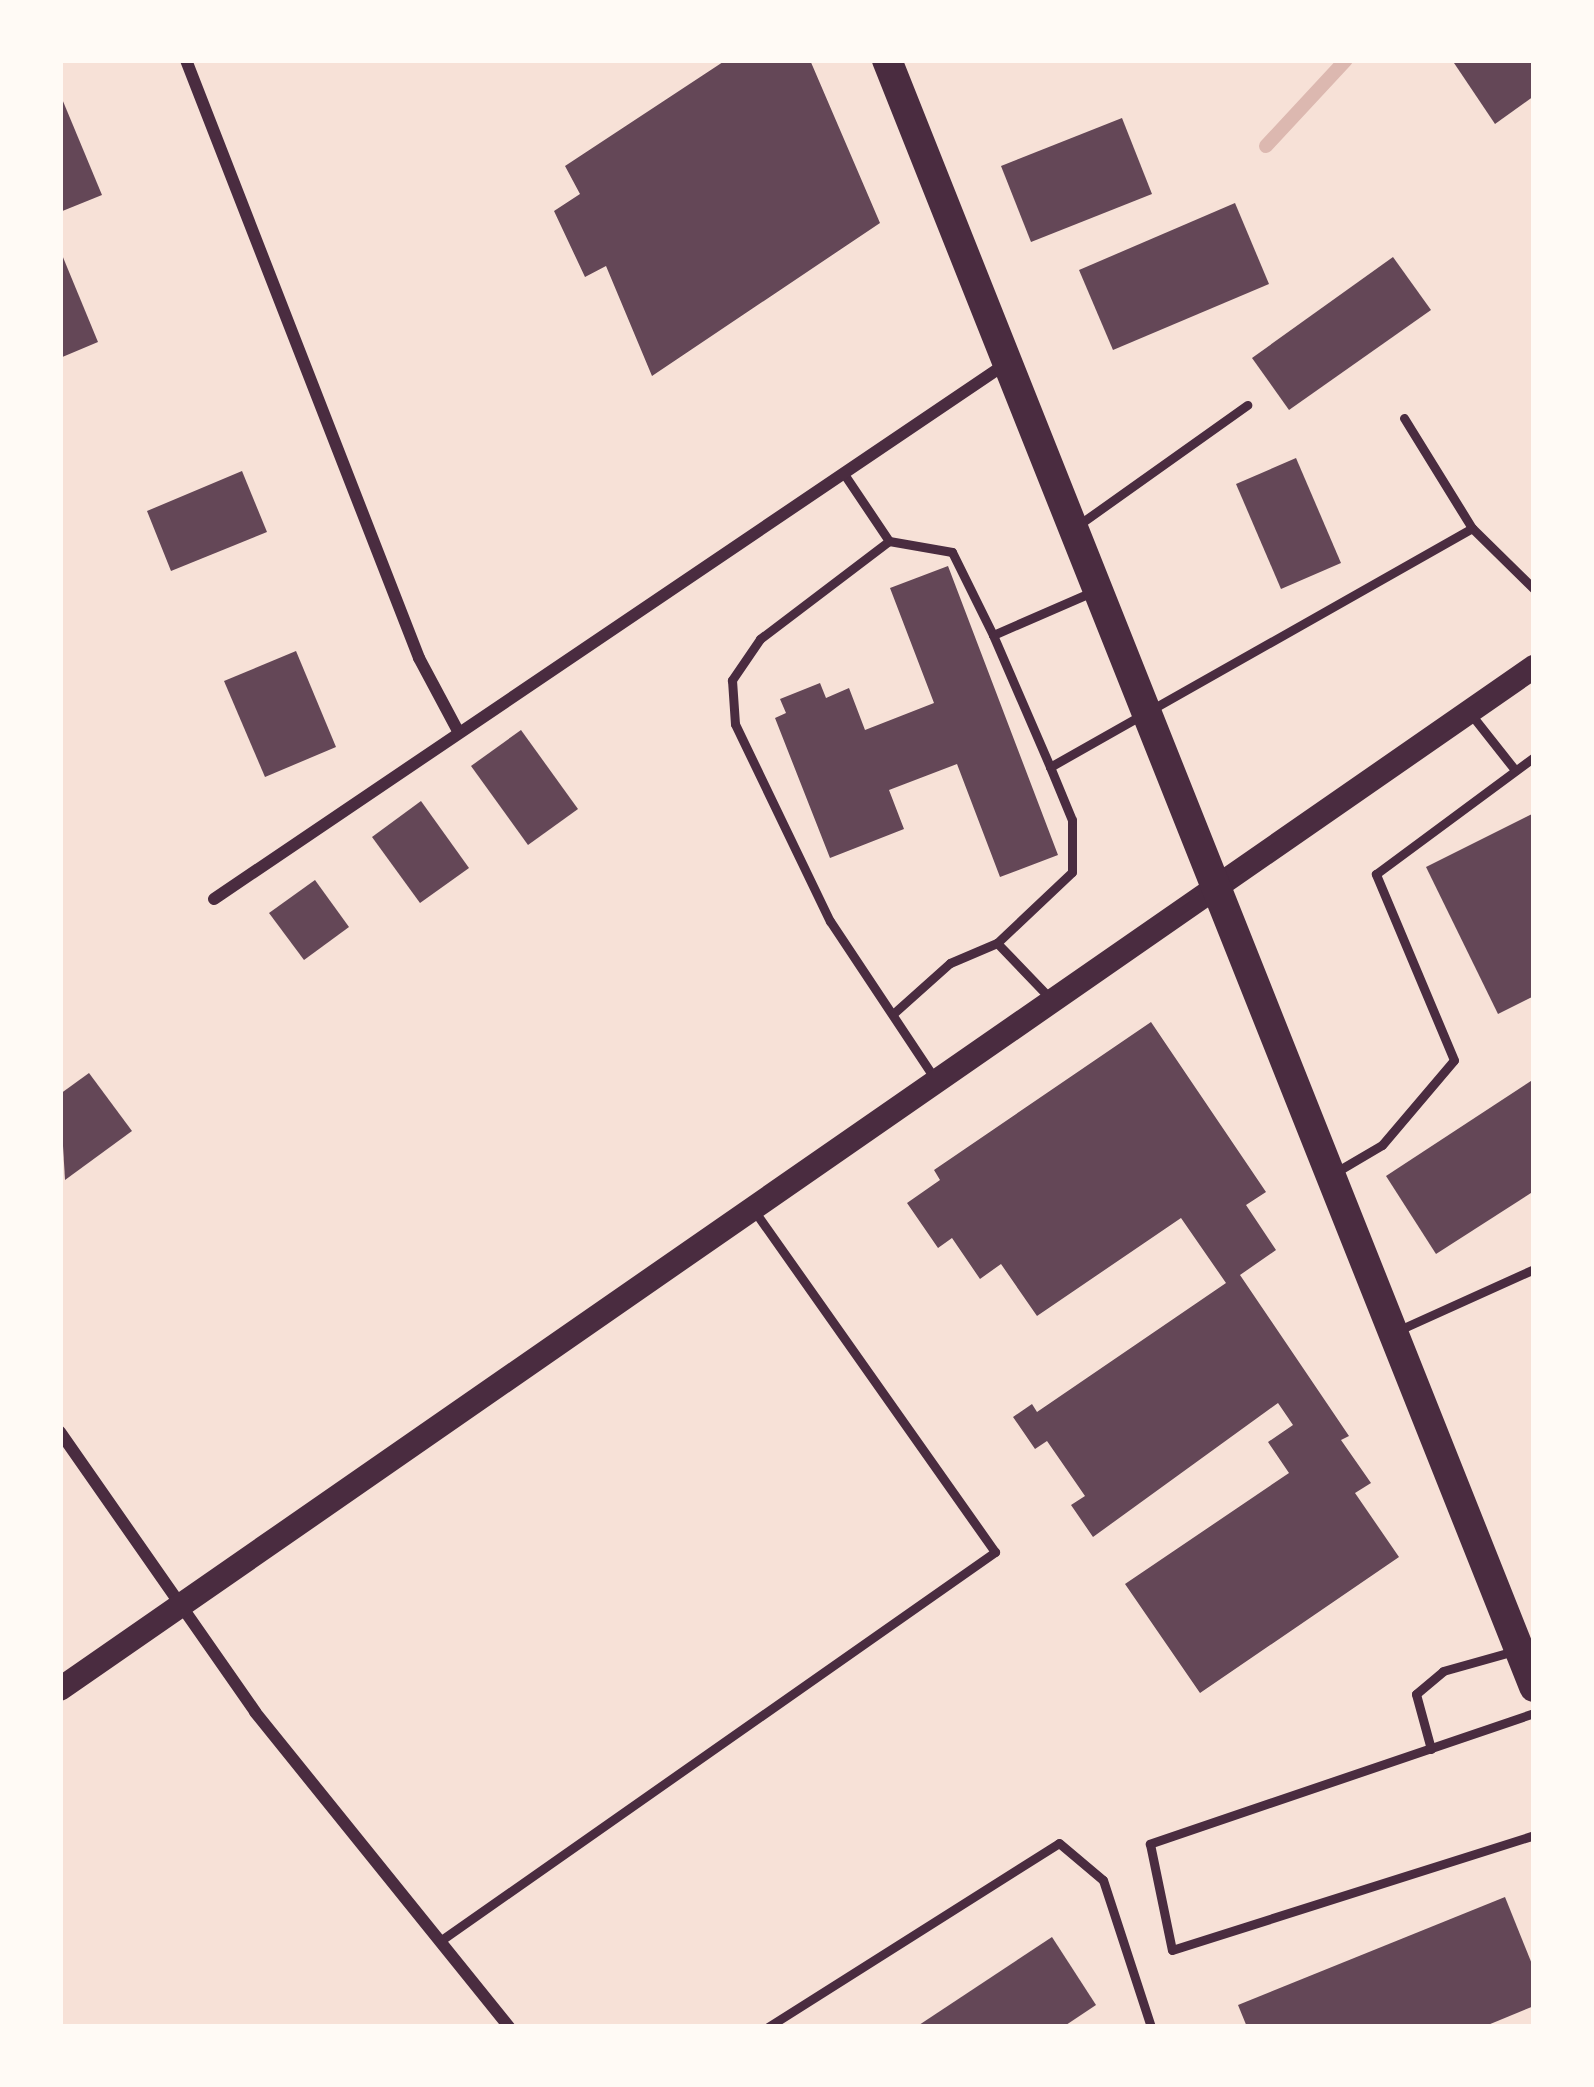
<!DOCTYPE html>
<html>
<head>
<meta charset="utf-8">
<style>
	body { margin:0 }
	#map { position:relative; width:1594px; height:2087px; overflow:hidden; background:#f7e1d7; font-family:Quicksand,sans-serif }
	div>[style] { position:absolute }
	.stream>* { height:14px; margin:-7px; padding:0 7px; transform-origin:7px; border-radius:7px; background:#dcb8b0 }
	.building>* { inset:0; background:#644757 }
	.service>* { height:9px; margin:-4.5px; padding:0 4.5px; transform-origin:4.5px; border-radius:4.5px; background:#4a2c40 }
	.minor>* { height:12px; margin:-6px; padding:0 6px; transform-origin:6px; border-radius:6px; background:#4a2c40 }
	.secondary>* { height:24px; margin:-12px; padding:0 12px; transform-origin:12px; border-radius:12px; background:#4a2c40 }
	.primary>* { height:30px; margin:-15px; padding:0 15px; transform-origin:15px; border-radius:15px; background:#4a2c40 }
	span { translate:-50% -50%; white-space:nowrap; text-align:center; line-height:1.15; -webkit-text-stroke:12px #fffaf5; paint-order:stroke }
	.frame { position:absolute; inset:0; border:63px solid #fffaf5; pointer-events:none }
</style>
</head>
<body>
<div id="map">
	<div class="stream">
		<div style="left:1266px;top:146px;width:117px;rotate:-47.1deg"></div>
	</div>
	<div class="building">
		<div style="clip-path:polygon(726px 60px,810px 60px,880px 223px,652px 376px,606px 266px,585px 277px,554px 211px,580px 194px,565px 166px)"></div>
		<div style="clip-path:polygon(1452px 60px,1534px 60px,1534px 96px,1495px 124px)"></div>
		<div style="clip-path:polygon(60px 94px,102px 195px,60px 212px)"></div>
		<div style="clip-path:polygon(1122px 118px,1152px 194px,1031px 242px,1001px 166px)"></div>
		<div style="clip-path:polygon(1235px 203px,1269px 284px,1113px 350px,1079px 270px)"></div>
		<div style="clip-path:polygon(60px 250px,98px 342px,60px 358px)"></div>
		<div style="clip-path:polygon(1393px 257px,1431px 310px,1289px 410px,1252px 358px)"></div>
		<div style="clip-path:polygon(1296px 458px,1341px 563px,1281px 589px,1236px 484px)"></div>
		<div style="clip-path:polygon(242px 471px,267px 532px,171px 571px,147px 511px)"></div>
		<div style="clip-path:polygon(948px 566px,1058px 855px,1000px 877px,957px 764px,889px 790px,904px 829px,830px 858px,775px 718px,786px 713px,780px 699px,820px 683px,826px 698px,849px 688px,865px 730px,934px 703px,890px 588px)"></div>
		<div style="clip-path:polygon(296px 651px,336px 747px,265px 777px,224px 681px)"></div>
		<div style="clip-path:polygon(521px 730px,578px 809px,528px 845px,471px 766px)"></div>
		<div style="clip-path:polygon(421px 801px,469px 868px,420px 903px,372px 837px)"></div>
		<div style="clip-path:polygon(1534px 813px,1534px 996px,1498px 1014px,1426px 867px)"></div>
		<div style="clip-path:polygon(315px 880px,349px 927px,304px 960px,269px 913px)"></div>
		<div style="clip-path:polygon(1151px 1022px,1266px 1192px,1246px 1205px,1276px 1250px,1240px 1275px,1349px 1436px,1341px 1440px,1371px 1483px,1355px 1493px,1399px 1557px,1200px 1693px,1125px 1584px,1289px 1473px,1268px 1442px,1293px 1425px,1278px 1403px,1093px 1537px,1071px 1505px,1085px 1496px,1047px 1441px,1035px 1449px,1013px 1417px,1032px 1404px,1037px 1412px,1226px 1283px,1181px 1218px,1037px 1316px,1001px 1264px,980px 1279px,952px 1238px,938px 1248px,907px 1203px,940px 1180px,934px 1170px)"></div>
		<div style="clip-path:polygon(89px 1073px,132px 1131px,65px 1180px,60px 1094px)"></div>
		<div style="clip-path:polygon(1534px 1079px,1534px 1191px,1436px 1254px,1386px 1176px)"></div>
		<div style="clip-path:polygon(1505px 1897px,1534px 1969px,1534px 2006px,1483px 2027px,1247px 2027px,1238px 2005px)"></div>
		<div style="clip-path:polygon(1052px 1937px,1096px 2005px,1063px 2027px,916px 2027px)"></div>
	</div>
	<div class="service">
		<div style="left:1404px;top:418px;width:129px;rotate:58.3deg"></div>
		<div style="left:844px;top:474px;width:81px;rotate:56.1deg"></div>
		<div style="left:889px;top:541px;width:162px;rotate:142.8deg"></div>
		<div style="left:760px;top:639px;width:50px;rotate:124.3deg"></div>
		<div style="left:732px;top:680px;width:44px;rotate:86.1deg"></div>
		<div style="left:735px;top:724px;width:219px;rotate:64.3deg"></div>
		<div style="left:830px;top:921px;width:190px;rotate:56.4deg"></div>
		<div style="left:1077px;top:526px;width:209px;rotate:-35.4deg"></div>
		<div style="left:889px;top:541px;width:64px;rotate:9.9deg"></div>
		<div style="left:952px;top:552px;width:93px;rotate:63.7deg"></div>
		<div style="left:1092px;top:592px;width:108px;rotate:156.5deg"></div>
		<div style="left:993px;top:635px;width:144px;rotate:66.6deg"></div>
		<div style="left:1050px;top:767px;width:485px;rotate:-29.5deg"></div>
		<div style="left:1472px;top:528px;width:87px;rotate:44.5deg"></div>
		<div style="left:1470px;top:713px;width:73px;rotate:51.7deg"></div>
		<div style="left:997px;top:943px;width:103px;rotate:-43.4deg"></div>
		<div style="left:1072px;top:872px;width:52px;rotate:-90deg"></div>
		<div style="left:1072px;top:820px;width:57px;rotate:-112.5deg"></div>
		<div style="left:894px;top:1013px;width:75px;rotate:-41.8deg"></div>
		<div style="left:950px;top:963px;width:51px;rotate:-23.1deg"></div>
		<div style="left:997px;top:943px;width:75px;rotate:46.1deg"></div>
		<div style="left:1336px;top:1172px;width:53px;rotate:-30.4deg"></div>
		<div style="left:1382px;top:1145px;width:111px;rotate:-49.7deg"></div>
		<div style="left:1454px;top:1060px;width:202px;rotate:-112.8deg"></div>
		<div style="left:1376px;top:874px;width:197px;rotate:-36.5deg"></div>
		<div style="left:1399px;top:1330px;width:148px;rotate:-24.3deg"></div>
		<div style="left:1534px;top:1713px;width:406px;rotate:161.2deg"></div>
		<div style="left:1150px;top:1844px;width:108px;rotate:78.3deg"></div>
		<div style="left:1172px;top:1950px;width:380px;rotate:-17.6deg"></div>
		<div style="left:1431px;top:1749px;width:57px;rotate:-105.3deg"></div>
		<div style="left:1416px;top:1694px;width:35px;rotate:-40deg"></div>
		<div style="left:1443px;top:1671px;width:74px;rotate:-15.7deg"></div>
		<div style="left:440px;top:1941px;width:678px;rotate:-35.03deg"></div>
		<div style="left:995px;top:1552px;width:418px;rotate:-125.2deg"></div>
		<div style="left:768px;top:2027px;width:344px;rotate:-32.3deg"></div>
		<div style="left:1059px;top:1843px;width:57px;rotate:40.1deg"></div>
		<div style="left:1103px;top:1880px;width:155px;rotate:71.9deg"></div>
	</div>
	<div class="minor">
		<div style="left:186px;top:60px;width:642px;rotate:68.71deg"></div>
		<div style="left:419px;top:658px;width:83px;rotate:61.9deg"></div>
		<div style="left:214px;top:899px;width:954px;rotate:-34.06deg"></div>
		<div style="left:60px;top:1432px;width:341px;rotate:55.1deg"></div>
		<div style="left:255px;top:1712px;width:405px;rotate:51.1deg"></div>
	</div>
	<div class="secondary">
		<div style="left:60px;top:1689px;width:1794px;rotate:-34.74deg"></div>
	</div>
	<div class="primary">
		<div style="left:887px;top:60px;width:1751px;rotate:68.31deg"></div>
	</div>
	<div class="frame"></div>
</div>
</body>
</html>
